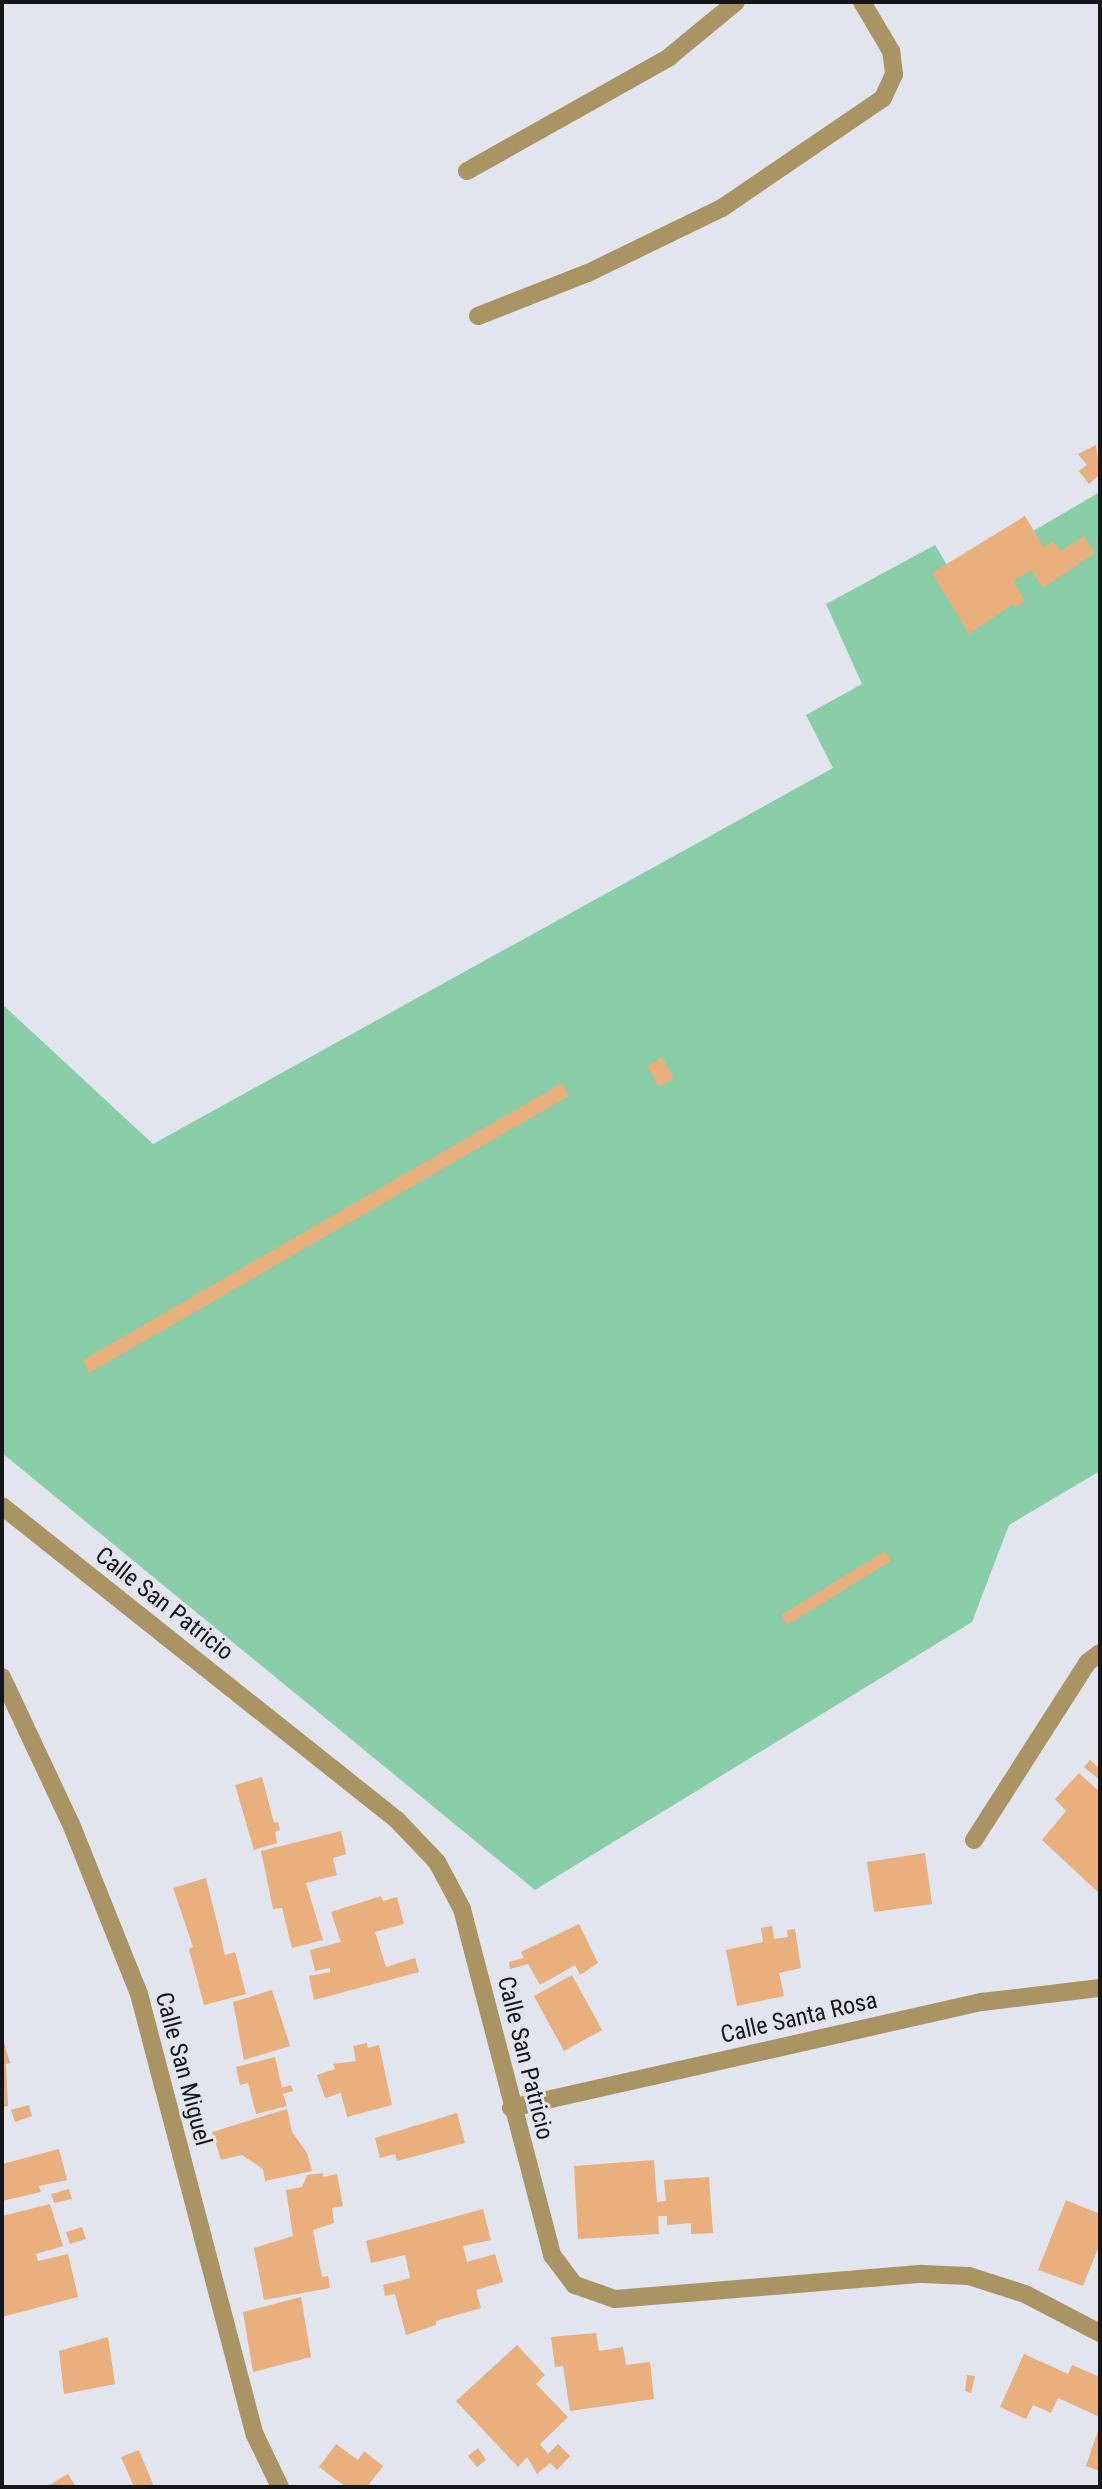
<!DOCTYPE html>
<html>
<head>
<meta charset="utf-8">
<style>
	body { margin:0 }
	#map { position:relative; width:1102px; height:2489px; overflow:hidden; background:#e2e5ed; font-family:"Roboto Condensed",sans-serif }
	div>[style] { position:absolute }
	.green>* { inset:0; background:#89cea8 }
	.building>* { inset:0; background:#e9af7d }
	.minor>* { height:18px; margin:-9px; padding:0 9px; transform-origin:9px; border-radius:9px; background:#aa9464 }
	span { translate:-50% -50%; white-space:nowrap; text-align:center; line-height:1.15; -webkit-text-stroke:6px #e2e5ed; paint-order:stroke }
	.street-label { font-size:24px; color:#151619 }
	.frame { position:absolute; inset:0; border:4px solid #151619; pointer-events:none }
</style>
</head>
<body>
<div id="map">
	<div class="green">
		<div style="clip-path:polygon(1100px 492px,1100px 1471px,1009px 1525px,972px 1622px,535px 1890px,2px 1453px,2px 1004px,153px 1144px,833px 768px,806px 715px,862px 684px,826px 604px,935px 545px,954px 577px)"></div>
	</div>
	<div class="building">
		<div style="clip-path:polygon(1096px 445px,1100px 474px,1089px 484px,1079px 471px,1087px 465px,1078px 454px)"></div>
		<div style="clip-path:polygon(1025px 516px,1044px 548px,1053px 541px,1060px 551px,1084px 536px,1095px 553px,1043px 588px,1031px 570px,1013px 581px,1025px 601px,1015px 608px,1013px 604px,969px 634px,932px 573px)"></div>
		<div style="clip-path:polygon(662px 1057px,674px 1078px,659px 1087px,647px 1066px)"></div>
		<div style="clip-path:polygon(562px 1083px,569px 1096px,89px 1373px,83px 1360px)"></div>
		<div style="clip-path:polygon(885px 1551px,891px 1561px,787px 1625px,781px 1615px)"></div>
		<div style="clip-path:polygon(1090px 1760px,1100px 1769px,1100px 1780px,1084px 1767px)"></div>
		<div style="clip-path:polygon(1079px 1773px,1100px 1792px,1100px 1894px,1042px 1840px,1066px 1811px,1055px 1799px)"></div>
		<div style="clip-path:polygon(262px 1777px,274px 1823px,278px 1822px,280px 1830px,275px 1832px,277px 1843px,254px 1850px,235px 1785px)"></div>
		<div style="clip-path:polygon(341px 1831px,346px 1854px,333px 1858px,337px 1875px,306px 1883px,323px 1940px,292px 1948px,282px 1908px,273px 1909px,261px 1851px)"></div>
		<div style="clip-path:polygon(925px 1853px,932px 1904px,874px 1912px,867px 1862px)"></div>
		<div style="clip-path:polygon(206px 1878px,225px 1955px,235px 1952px,246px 1994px,204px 2005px,189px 1949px,193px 1947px,173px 1888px)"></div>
		<div style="clip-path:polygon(381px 1896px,383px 1901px,397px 1897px,404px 1924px,375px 1932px,386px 1967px,415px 1958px,419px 1972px,314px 2000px,309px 1976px,330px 1972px,330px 1968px,315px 1971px,310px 1950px,341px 1942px,331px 1912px)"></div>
		<div style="clip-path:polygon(579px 1924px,598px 1963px,580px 1975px,575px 1965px,540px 1985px,528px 1964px,510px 1969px,509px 1962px,524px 1958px,521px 1952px)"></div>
		<div style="clip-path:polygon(772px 1926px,774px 1939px,788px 1937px,787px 1930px,795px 1929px,801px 1968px,779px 1973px,784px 1996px,737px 2006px,726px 1950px,763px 1942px,761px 1928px)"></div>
		<div style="clip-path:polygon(572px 1975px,602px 2030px,564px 2051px,534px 1996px)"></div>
		<div style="clip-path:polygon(272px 1990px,290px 2046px,244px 2060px,233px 2002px)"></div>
		<div style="clip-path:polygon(2px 2035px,10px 2063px,6px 2064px,8px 2106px,2px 2107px)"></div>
		<div style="clip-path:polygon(367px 2043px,368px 2048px,379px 2045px,392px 2105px,347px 2117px,341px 2093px,325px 2098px,317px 2075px,335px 2069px,333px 2064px,356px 2061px,353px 2046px)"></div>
		<div style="clip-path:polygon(275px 2057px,282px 2088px,291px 2085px,293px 2091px,283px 2094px,287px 2106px,256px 2114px,248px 2083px,240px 2085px,236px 2067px)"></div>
		<div style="clip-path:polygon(29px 2105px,32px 2116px,15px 2122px,11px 2110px)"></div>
		<div style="clip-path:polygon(287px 2109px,292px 2132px,307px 2153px,312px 2171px,265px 2181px,263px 2169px,242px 2155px,221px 2160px,212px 2132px)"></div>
		<div style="clip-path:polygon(457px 2113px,465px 2143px,397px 2161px,395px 2154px,380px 2158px,375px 2138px)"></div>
		<div style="clip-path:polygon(59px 2149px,67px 2180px,39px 2186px,41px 2192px,2px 2201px,2px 2164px)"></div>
		<div style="clip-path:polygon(654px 2160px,657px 2202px,666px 2201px,664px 2180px,709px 2177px,713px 2233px,691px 2234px,691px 2223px,667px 2225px,667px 2216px,658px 2216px,659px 2234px,578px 2239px,574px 2166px)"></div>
		<div style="clip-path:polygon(323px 2173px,323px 2177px,337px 2174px,343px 2206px,332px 2208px,334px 2223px,313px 2230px,322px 2277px,328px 2276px,330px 2288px,264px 2300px,254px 2248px,293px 2236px,286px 2190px,302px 2187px,307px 2175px)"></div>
		<div style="clip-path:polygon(69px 2189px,72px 2199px,54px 2203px,51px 2194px)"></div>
		<div style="clip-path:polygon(1066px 2200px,1100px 2214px,1100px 2243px,1083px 2286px,1038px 2270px)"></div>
		<div style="clip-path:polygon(50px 2204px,63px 2246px,36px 2254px,38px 2261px,68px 2254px,78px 2297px,2px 2317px,2px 2216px)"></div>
		<div style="clip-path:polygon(483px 2209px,491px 2240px,463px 2246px,467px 2262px,495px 2254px,503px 2282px,476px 2290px,481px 2308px,436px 2321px,436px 2325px,406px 2335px,395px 2294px,385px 2296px,383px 2285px,410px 2278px,405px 2255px,371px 2263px,366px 2241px)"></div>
		<div style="clip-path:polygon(82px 2227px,86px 2239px,70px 2244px,66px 2232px)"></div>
		<div style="clip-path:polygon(301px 2297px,311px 2357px,253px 2372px,243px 2312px)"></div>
		<div style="clip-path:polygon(596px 2333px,599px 2351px,623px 2347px,626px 2365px,650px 2362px,654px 2399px,570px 2411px,563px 2366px,555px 2367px,551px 2337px)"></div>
		<div style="clip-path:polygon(108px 2337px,115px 2384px,64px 2394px,59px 2351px)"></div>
		<div style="clip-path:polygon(517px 2345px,545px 2375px,536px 2384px,568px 2417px,540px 2444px,548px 2454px,558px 2444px,570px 2456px,557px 2470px,550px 2463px,537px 2474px,527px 2457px,518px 2467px,456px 2401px)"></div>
		<div style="clip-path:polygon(1024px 2354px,1068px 2374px,1072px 2365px,1100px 2377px,1100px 2417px,1058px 2398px,1051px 2413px,1033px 2405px,1026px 2419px,1000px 2407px)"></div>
		<div style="clip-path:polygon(967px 2375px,975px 2376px,971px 2393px,965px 2391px)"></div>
		<div style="clip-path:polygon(1100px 2425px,1100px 2471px,1086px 2466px)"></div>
		<div style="clip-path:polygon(336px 2444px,358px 2460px,364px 2451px,383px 2466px,367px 2487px,346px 2487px,319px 2467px)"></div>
		<div style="clip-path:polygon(478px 2448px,486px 2460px,477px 2467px,468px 2456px)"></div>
		<div style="clip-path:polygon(139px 2450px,154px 2487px,134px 2487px,121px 2457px)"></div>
		<div style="clip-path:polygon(68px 2474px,76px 2487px,46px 2487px)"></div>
	</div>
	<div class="minor">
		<div style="left:467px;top:171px;width:231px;rotate:-29.3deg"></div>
		<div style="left:668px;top:58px;width:88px;rotate:-39.5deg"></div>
		<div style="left:478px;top:316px;width:118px;rotate:-21.4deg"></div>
		<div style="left:588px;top:273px;width:149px;rotate:-25.9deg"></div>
		<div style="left:722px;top:208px;width:195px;rotate:-34.3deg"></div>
		<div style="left:883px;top:98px;width:26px;rotate:-65deg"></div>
		<div style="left:894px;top:74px;width:23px;rotate:-97deg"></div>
		<div style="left:891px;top:51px;width:57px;rotate:-120.6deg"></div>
		<div style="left:2px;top:1506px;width:505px;rotate:38.48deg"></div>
		<div style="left:397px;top:1820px;width:58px;rotate:46.4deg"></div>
		<div style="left:437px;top:1862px;width:53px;rotate:62deg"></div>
		<div style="left:462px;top:1909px;width:358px;rotate:75.4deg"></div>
		<div style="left:552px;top:2255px;width:38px;rotate:53deg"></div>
		<div style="left:575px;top:2285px;width:42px;rotate:19.3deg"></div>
		<div style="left:615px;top:2299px;width:308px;rotate:-4.7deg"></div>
		<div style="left:922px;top:2274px;width:47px;rotate:2.4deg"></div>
		<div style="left:969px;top:2276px;width:59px;rotate:17.8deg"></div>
		<div style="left:1025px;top:2294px;width:85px;rotate:27.5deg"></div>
		<div style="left:2px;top:1677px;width:162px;rotate:64.9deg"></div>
		<div style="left:71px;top:1824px;width:183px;rotate:68.2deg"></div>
		<div style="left:139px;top:1994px;width:456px;rotate:75.3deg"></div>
		<div style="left:255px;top:2435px;width:58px;rotate:64.3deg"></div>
		<div style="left:974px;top:1840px;width:211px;rotate:-57.4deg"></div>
		<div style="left:1088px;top:1662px;width:15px;rotate:-37deg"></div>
		<div style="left:511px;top:2108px;width:483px;rotate:-12.7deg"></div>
		<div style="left:982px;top:2002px;width:119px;rotate:-6.8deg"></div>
	</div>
	<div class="street-label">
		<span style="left:164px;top:1604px;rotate:38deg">Calle San Patricio</span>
		<span style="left:799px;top:2018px;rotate:-13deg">Calle Santa Rosa</span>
		<span style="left:525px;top:2058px;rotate:76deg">Calle San Patricio</span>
		<span style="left:183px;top:2069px;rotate:75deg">Calle San Miguel</span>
	</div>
	<div class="frame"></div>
</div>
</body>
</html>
